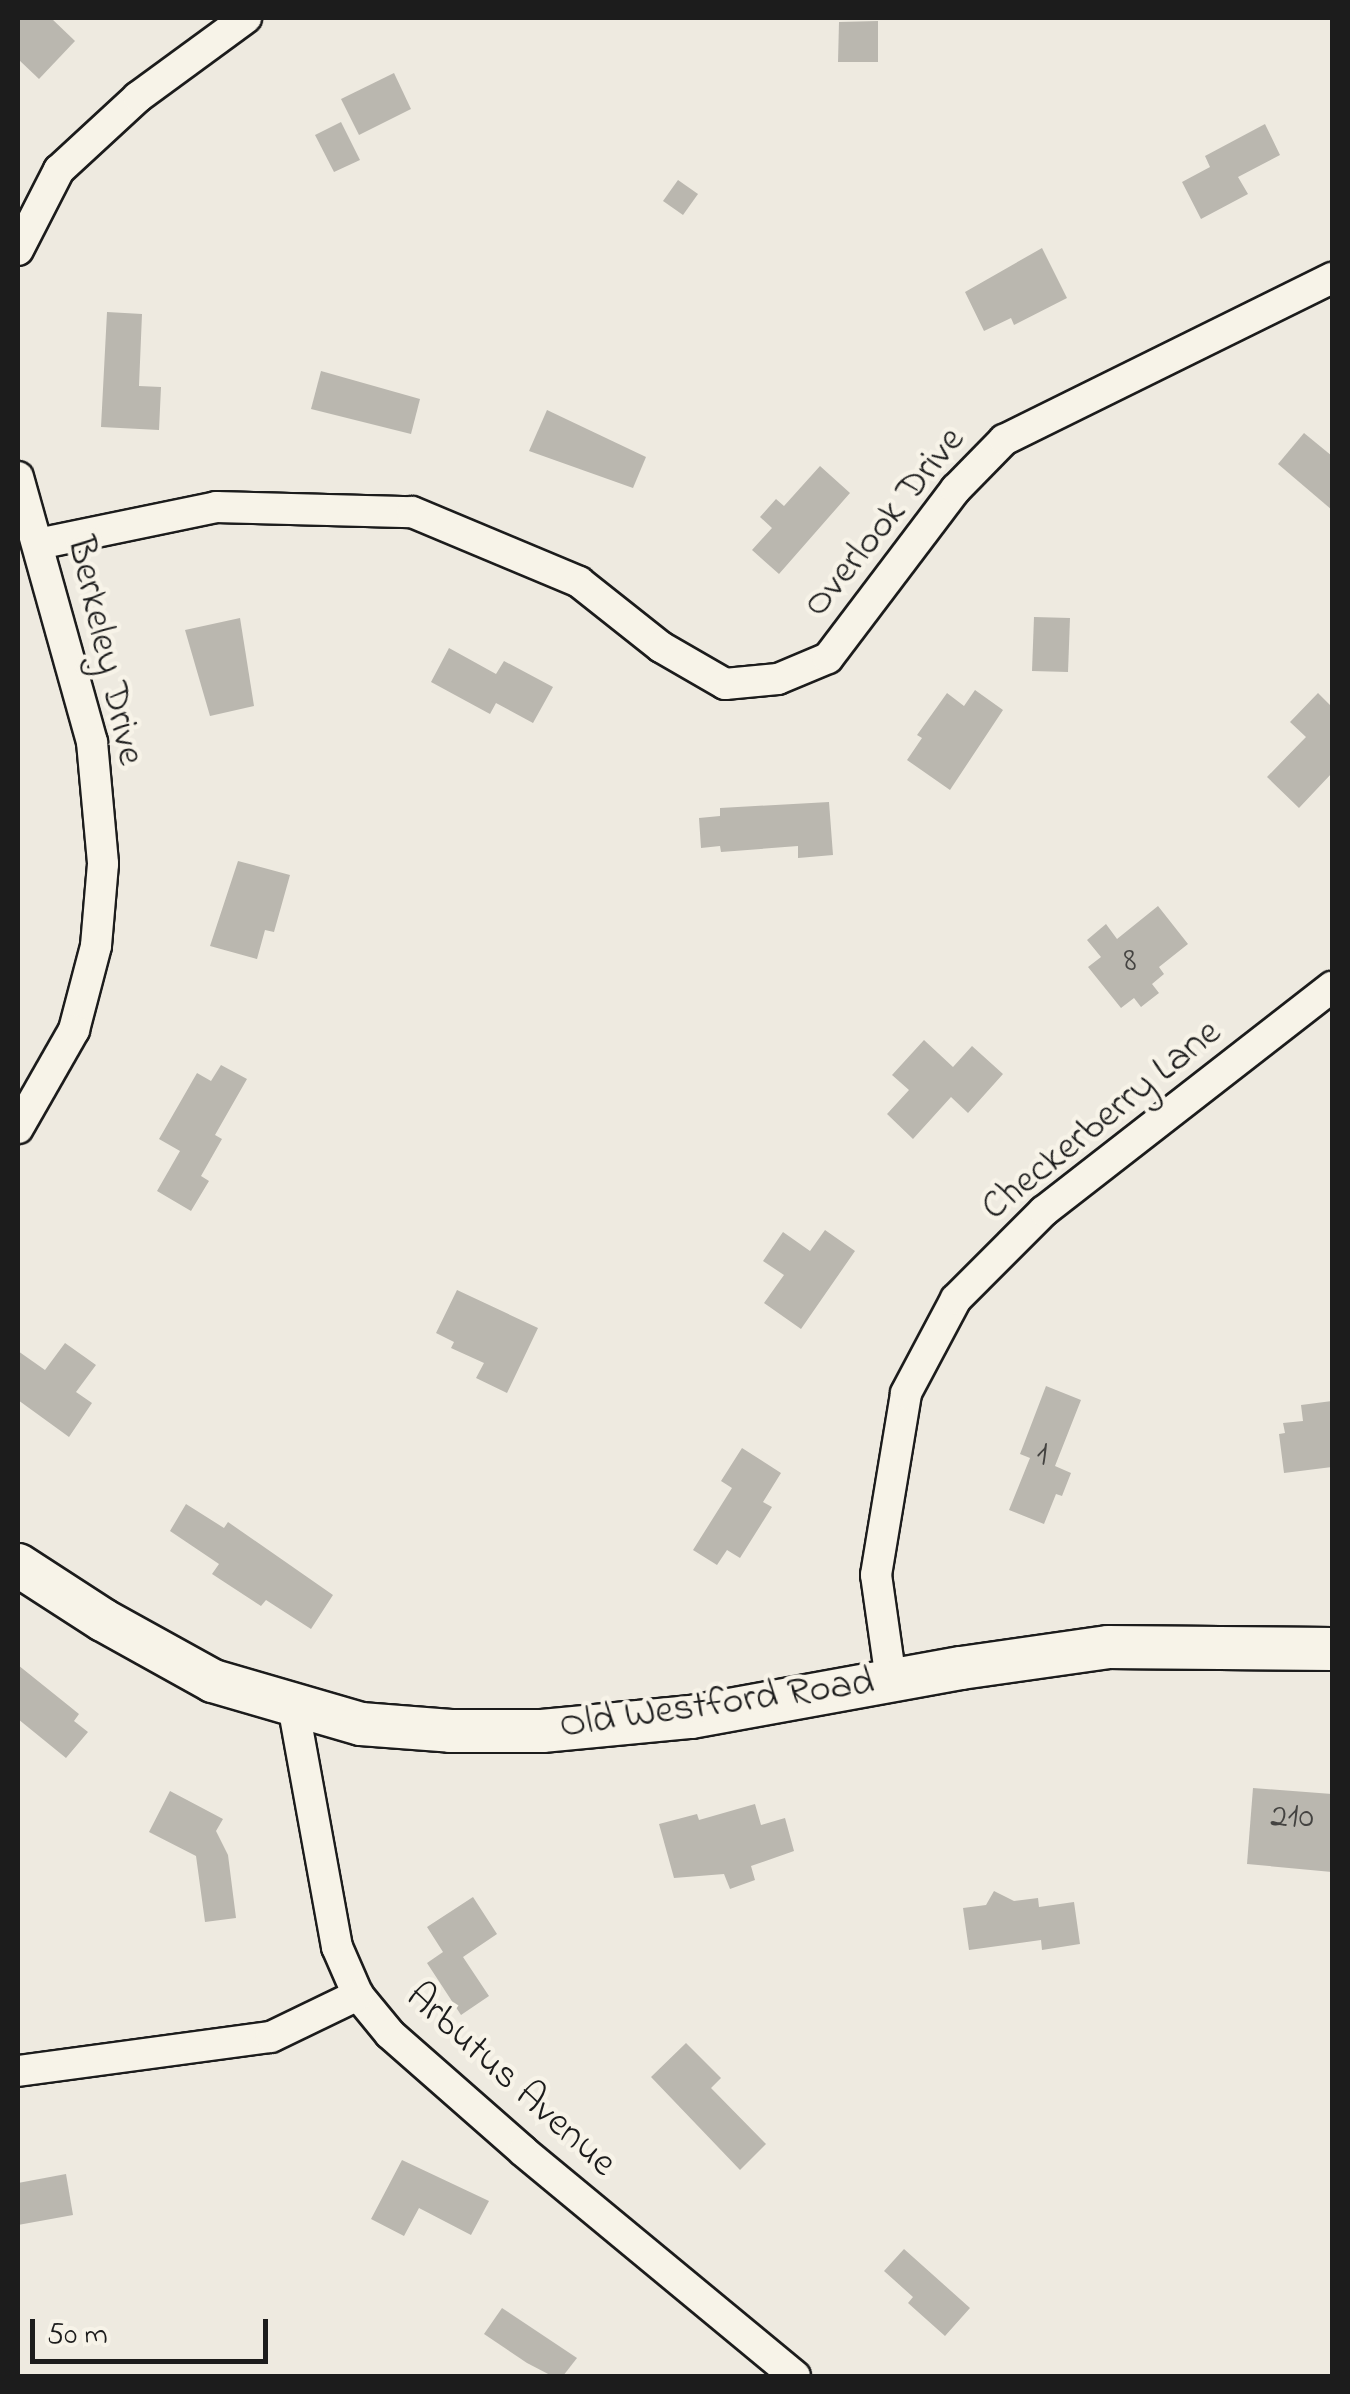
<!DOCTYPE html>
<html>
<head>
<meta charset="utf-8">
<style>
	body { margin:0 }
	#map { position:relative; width:1350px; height:2394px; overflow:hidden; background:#eeeae0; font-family:"Indie Flower",sans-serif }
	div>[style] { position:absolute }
	.building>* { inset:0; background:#bab7af }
	.roads { filter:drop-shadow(2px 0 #1c1c1c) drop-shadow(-2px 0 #1c1c1c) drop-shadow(0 2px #1c1c1c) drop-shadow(0 -2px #1c1c1c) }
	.street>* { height:30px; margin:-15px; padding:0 15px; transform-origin:15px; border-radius:15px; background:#f7f3e8 }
	.secondary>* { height:42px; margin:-21px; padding:0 21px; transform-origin:21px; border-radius:21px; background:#f7f3e8 }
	span { translate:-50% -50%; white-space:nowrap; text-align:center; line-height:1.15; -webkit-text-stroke:9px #f7f3e8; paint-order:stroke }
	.number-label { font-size:35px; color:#444341 }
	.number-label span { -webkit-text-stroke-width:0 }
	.street-label { font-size:40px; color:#1c1c1c }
	.frame { position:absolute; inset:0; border:20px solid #1c1c1c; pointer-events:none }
	.scale { position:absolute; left:30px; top:2319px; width:238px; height:45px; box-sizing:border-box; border:5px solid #1c1c1c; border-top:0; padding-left:12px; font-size:30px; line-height:35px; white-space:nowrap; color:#1c1c1c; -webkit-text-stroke:8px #f7f3e8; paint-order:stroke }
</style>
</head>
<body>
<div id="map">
	<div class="building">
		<div style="clip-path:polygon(18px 18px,51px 18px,75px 41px,39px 79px,18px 59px)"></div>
		<div style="clip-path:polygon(878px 21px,878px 62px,838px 62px,839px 22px)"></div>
		<div style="clip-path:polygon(394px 73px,411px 109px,359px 135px,341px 99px)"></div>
		<div style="clip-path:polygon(341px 122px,360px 160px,334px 172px,315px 135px)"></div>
		<div style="clip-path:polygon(1265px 124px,1280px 155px,1238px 177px,1248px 194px,1201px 219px,1182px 182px,1210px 167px,1205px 156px)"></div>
		<div style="clip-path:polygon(678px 180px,698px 194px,683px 215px,663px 201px)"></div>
		<div style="clip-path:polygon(1042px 248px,1067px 298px,1014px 325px,1011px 318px,984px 331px,965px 292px)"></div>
		<div style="clip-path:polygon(107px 312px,142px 314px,139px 386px,161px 387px,159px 430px,101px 427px)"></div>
		<div style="clip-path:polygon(321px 371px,420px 399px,411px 434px,311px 409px)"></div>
		<div style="clip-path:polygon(547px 410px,646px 457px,633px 488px,529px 451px)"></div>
		<div style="clip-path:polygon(1304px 433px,1332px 456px,1332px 510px,1278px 464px)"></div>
		<div style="clip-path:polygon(820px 466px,850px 493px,779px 574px,752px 550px,772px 528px,760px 517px,776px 499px,784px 506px)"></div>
		<div style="clip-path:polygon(1034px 617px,1070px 618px,1068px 672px,1032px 671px)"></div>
		<div style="clip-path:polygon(240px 618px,254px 706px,210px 716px,185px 630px)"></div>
		<div style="clip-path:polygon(449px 648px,496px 674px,504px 661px,553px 687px,533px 723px,496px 703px,490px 714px,431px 682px)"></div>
		<div style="clip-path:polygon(975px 690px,1003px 710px,950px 790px,907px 760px,922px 738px,917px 735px,947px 693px,964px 706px)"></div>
		<div style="clip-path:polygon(1318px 693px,1332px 707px,1332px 773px,1299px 808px,1267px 777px,1306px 737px,1290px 722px)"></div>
		<div style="clip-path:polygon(829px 802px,833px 855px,798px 858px,798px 846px,721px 852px,720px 846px,701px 848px,699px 818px,720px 816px,720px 808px)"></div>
		<div style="clip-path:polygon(238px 861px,290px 875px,274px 932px,265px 930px,257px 959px,210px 946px)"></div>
		<div style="clip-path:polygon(1158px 906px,1188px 944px,1159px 967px,1164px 974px,1152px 984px,1159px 993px,1141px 1007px,1134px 998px,1121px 1008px,1088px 967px,1101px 957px,1087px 940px,1106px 924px,1117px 939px)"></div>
		<div style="clip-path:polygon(924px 1040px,953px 1067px,972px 1046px,1003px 1074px,968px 1113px,951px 1097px,913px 1139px,887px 1114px,909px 1090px,892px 1075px)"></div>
		<div style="clip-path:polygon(221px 1065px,247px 1079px,215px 1135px,222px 1139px,201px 1176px,209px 1181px,191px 1211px,157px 1191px,180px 1151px,159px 1139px,197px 1073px,211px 1081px)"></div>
		<div style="clip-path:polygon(825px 1230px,855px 1251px,801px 1329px,764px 1303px,784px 1275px,763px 1261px,783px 1232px,810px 1251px)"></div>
		<div style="clip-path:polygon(457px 1290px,538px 1328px,507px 1393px,476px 1378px,484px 1363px,451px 1348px,454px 1342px,436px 1333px)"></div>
		<div style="clip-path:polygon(65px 1343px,96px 1365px,76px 1392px,92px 1403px,69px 1437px,18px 1400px,18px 1351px,45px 1370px)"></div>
		<div style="clip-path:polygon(1046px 1386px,1081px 1400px,1055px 1466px,1071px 1473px,1062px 1496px,1056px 1494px,1044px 1524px,1009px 1510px,1030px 1458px,1020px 1454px)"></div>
		<div style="clip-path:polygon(1332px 1401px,1332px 1467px,1284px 1473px,1279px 1434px,1285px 1433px,1283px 1423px,1303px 1421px,1301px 1405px)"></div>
		<div style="clip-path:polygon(742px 1448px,781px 1473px,763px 1502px,772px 1507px,740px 1558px,727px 1550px,717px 1565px,693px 1550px,732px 1488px,721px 1481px)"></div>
		<div style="clip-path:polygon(186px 1504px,224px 1528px,228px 1522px,333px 1595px,311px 1629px,266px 1600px,261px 1606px,212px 1574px,219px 1564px,170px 1531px)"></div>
		<div style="clip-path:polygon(18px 1665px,79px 1714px,74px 1721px,88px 1732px,66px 1758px,18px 1719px)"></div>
		<div style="clip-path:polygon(1253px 1788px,1332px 1794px,1332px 1872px,1247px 1864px)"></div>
		<div style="clip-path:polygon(170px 1791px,223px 1819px,216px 1831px,228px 1855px,236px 1918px,205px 1922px,196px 1856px,149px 1832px)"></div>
		<div style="clip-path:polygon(755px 1804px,761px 1825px,785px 1818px,794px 1851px,751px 1866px,755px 1880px,730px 1889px,724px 1874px,674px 1878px,659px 1824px,697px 1814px,699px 1820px)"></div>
		<div style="clip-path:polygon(994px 1891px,1014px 1901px,1038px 1898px,1039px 1907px,1074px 1902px,1080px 1944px,1042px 1950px,1041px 1940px,969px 1950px,963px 1908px,986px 1905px)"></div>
		<div style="clip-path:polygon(473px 1897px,497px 1934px,463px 1957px,489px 1996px,461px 2015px,427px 1963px,443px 1952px,427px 1927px)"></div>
		<div style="clip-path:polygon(686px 2043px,721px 2078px,711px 2088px,766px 2144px,740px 2170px,651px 2077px)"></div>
		<div style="clip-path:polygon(402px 2160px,489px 2201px,471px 2235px,419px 2208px,404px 2236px,371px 2219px)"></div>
		<div style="clip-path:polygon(66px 2174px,73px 2215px,18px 2225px,18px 2183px)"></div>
		<div style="clip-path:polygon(904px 2249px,970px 2308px,945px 2336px,908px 2303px,913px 2297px,884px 2271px)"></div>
		<div style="clip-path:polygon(502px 2308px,577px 2358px,563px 2376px,552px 2376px,527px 2363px,484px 2334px)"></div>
	</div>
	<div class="roads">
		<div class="street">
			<div style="left:18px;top:250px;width:90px;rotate:-62.9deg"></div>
			<div style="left:59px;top:170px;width:108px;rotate:-42.7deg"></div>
			<div style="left:138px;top:97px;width:134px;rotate:-36.2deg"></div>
			<div style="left:18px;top:477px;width:275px;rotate:74.4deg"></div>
			<div style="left:92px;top:742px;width:122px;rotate:84.8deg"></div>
			<div style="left:103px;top:864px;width:82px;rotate:94.9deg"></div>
			<div style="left:96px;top:946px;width:87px;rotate:104.7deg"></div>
			<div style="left:74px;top:1030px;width:113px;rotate:119.7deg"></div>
			<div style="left:38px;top:544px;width:182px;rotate:-11.7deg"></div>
			<div style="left:216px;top:507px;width:196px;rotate:1.5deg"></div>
			<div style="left:412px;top:512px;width:181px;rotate:22.7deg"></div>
			<div style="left:579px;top:582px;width:105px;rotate:38.4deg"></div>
			<div style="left:661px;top:647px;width:74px;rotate:30deg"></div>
			<div style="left:725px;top:684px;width:53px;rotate:-5.4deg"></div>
			<div style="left:778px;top:679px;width:54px;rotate:-22.8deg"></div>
			<div style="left:828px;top:658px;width:212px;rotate:-52.9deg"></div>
			<div style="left:956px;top:489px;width:69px;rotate:-45.6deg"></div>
			<div style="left:1004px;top:440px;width:366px;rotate:-26.3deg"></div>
			<div style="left:891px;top:1680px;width:106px;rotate:-98.1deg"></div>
			<div style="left:876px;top:1575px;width:184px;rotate:-80.6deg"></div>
			<div style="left:906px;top:1393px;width:106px;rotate:-62deg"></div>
			<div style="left:956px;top:1299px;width:124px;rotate:-45deg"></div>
			<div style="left:1044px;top:1211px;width:365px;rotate:-37.9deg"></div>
			<div style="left:293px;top:1705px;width:246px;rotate:79.7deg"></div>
			<div style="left:337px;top:1947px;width:52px;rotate:66.4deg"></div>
			<div style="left:358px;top:1995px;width:50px;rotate:50.6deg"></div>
			<div style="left:390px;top:2034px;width:177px;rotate:41.3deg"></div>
			<div style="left:523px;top:2151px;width:353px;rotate:39.6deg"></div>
			<div style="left:18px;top:2071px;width:255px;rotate:-7.7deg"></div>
			<div style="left:271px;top:2037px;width:97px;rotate:-25.8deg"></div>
		</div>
		<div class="secondary">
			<div style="left:18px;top:1565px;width:101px;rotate:32.9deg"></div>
			<div style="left:103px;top:1620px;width:126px;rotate:29deg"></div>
			<div style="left:213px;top:1681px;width:154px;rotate:16.2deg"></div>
			<div style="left:361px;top:1724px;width:90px;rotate:4.4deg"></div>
			<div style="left:451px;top:1731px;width:91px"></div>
			<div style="left:542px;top:1731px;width:150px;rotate:-5.4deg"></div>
			<div style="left:691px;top:1717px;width:274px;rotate:-10.3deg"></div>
			<div style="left:961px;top:1668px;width:148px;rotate:-8.1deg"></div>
			<div style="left:1108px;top:1647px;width:224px;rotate:0.5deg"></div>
		</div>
	</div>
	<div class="number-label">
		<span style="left:1130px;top:962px">8</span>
		<span style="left:1042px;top:1456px">1</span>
		<span style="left:1292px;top:1818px">210</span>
	</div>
	<div class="street-label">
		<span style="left:885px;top:523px;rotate:-51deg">Overlook Drive</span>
		<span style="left:104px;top:651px;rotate:77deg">Berkeley Drive</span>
		<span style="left:1102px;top:1121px;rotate:-39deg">Checkerberry Lane</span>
		<span style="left:717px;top:1705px;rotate:-8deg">Old Westford Road</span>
		<span style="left:510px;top:2081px;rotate:42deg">Arbutus Avenue</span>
	</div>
	<div class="frame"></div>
	<div class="scale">50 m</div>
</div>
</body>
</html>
